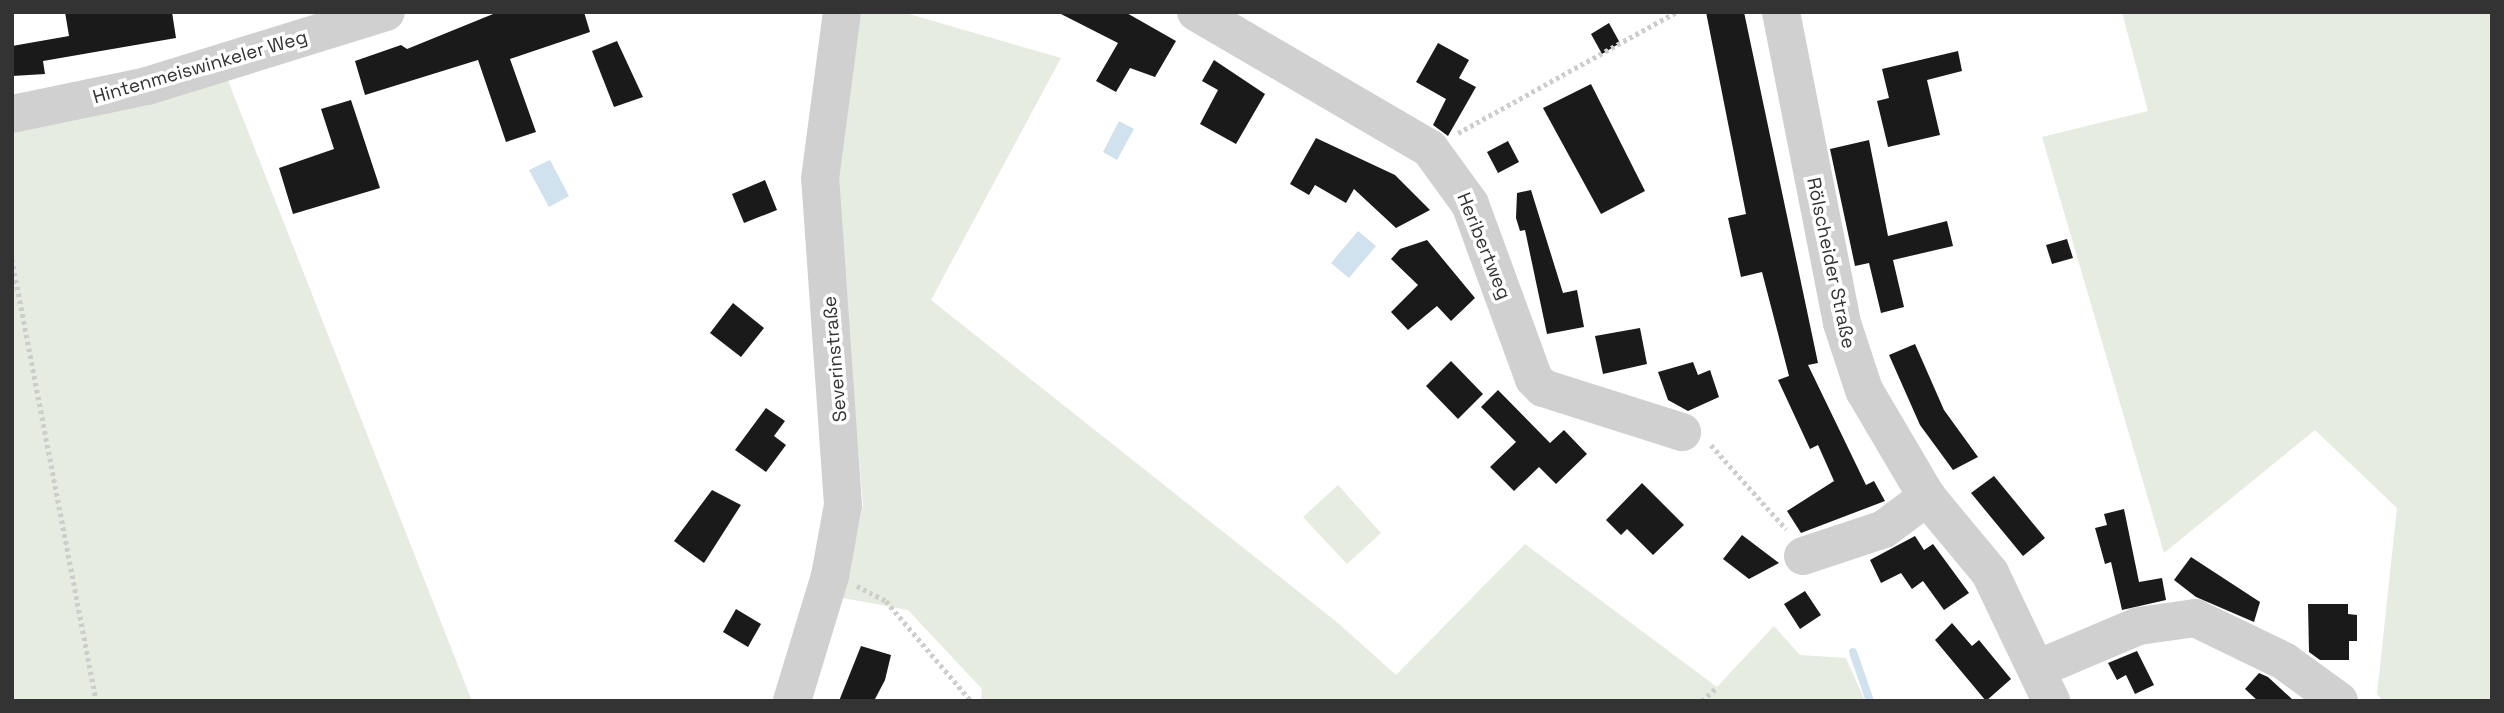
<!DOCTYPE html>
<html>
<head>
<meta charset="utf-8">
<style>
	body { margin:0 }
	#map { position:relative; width:2504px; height:713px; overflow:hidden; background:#fff; font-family:"Space Grotesk",sans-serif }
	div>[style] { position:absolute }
	.green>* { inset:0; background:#e6ecdf }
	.water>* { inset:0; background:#cfe2ee }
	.stream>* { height:8px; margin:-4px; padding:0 4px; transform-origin:4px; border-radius:4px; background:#cfe2ee }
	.building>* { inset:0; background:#1a1a1a }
	.path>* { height:4.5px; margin-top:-2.25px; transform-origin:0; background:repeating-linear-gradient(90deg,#cdcdcd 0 3.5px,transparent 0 7px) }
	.minor>* { height:38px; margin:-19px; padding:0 19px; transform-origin:19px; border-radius:19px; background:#d0d0d0 }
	span { translate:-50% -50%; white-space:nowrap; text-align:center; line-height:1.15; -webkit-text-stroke:7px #fff; paint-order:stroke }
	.street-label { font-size:19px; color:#333 }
	.frame { position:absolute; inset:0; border:14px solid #333; pointer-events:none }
</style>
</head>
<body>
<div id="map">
	<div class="green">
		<div style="clip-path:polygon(853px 12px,902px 12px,1061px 58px,931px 300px,1338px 623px,1396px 675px,1525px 544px,1717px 687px,1774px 626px,1800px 655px,1846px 658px,1865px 701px,981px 701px,982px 689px,908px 610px,843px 598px,863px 505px,834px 177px)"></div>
		<div style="clip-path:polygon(2122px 12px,2492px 12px,2492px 701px,2383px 701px,2377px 694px,2397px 508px,2315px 430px,2164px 553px,2042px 137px,2148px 111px)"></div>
		<div style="clip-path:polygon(227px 78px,472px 701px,12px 701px,12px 130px)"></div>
		<div style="clip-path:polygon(1338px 485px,1381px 533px,1347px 564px,1303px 517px)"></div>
	</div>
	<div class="water">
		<div style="clip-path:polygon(1119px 121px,1134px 129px,1117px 160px,1103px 152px)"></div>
		<div style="clip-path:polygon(550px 160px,569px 196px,549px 207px,529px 170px)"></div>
		<div style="clip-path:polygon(1358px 231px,1376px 246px,1349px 278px,1331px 263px)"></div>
	</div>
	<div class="stream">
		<div style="left:1853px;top:652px;width:52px;rotate:70.9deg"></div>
	</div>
	<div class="building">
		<div style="clip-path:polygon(65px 12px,172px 12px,176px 38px,43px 61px,45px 74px,12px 76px,12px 46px,69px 36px)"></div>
		<div style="clip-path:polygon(498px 12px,584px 12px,590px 32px,510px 59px,536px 132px,506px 142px,478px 60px,365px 95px,355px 61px,401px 45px,407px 49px)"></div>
		<div style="clip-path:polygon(1057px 12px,1125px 12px,1176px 41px,1155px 77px,1130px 68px,1116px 92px,1096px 81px,1118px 43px)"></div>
		<div style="clip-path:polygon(1706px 12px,1744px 12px,1818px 363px,1808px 365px,1866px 485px,1874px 481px,1885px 501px,1801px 533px,1787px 511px,1834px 481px,1818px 445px,1810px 449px,1778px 380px,1789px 376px,1762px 272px,1741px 277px,1728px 218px,1746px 214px)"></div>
		<div style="clip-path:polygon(1609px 23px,1620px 43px,1602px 54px,1591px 34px)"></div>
		<div style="clip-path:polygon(617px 41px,643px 97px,614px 107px,592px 51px)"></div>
		<div style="clip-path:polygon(1438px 43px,1469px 60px,1459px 78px,1476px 87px,1448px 136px,1433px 125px,1446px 99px,1416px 82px)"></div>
		<div style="clip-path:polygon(1958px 51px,1962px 71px,1927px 80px,1940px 135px,1888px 147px,1877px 101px,1889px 98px,1882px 69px)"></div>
		<div style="clip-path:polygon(1214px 60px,1265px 94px,1236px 144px,1200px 124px,1218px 90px,1202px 81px)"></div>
		<div style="clip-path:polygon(1591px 84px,1645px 191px,1601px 214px,1543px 108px)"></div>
		<div style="clip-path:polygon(351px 100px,380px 188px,293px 214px,279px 168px,334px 149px,321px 109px)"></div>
		<div style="clip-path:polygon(1316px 138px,1395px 175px,1430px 210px,1396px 228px,1354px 189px,1346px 203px,1315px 185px,1309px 195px,1290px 184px)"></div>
		<div style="clip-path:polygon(1869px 140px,1888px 236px,1947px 221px,1953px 246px,1893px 260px,1904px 307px,1881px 313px,1869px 263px,1855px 266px,1830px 149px)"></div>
		<div style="clip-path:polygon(1508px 141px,1519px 162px,1498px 173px,1487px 152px)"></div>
		<div style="clip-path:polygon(765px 180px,777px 210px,744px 223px,732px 194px)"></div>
		<div style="clip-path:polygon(1531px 190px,1563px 293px,1577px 290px,1584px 327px,1547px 334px,1525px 230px,1520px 231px,1516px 218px,1517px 193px)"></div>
		<div style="clip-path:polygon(2067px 239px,2073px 258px,2052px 264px,2046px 245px)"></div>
		<div style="clip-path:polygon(1427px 240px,1475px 298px,1451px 321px,1437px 306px,1408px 330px,1391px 312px,1418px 285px,1391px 259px,1400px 249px)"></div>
		<div style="clip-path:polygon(733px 303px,764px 328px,741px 357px,710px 333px)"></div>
		<div style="clip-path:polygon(1640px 328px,1647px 364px,1603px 374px,1595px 336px)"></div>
		<div style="clip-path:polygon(1915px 344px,1944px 410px,1978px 457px,1953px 470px,1920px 425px,1889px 355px)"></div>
		<div style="clip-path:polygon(1451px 361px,1483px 394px,1458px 419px,1426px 386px)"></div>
		<div style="clip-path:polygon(1693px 362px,1698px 375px,1710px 370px,1719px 397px,1688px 411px,1668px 400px,1658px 372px)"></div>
		<div style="clip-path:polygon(1498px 390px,1550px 443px,1564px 430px,1587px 454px,1556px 484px,1539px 467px,1514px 491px,1490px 467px,1516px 442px,1481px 407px)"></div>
		<div style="clip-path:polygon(766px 408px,785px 421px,774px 436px,786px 445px,766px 472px,735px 450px)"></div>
		<div style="clip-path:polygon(1994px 476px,2045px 538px,2023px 556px,1971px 493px)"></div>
		<div style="clip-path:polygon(1642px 483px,1684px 525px,1653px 555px,1627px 529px,1621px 535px,1606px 520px)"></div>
		<div style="clip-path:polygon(712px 490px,741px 505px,704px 563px,674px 541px)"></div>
		<div style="clip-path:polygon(2124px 509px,2139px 582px,2162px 578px,2166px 600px,2122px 610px,2111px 562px,2105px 564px,2095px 528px,2107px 525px,2104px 514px)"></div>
		<div style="clip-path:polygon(1742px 535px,1779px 563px,1749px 579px,1723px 559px)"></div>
		<div style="clip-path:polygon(1915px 536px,1924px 550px,1933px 544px,1969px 593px,1944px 610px,1923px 581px,1912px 589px,1901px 573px,1881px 583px,1870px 560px)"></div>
		<div style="clip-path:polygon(2191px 557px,2260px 602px,2254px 622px,2196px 597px,2174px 580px)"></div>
		<div style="clip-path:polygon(1805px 591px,1821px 615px,1800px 629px,1784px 604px)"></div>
		<div style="clip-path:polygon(2308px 604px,2348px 604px,2348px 614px,2357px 615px,2357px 641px,2349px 641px,2349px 660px,2320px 660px,2309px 652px)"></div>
		<div style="clip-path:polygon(736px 609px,761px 624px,748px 647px,723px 632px)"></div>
		<div style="clip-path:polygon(1952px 623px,1972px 646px,1979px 640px,2011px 679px,1986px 701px,1935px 640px)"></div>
		<div style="clip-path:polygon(861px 646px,891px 655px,885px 680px,874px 701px,839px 701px)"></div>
		<div style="clip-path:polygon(2137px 651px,2154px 685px,2135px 694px,2126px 675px,2117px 680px,2108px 663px)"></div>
		<div style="clip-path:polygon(2259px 673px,2268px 677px,2294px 701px,2258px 701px,2245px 689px)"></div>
	</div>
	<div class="path">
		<div style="left:1458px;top:133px;width:249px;rotate:-29deg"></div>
		<div style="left:12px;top:259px;width:450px;rotate:79.2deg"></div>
		<div style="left:1711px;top:445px;width:113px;rotate:48.2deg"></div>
		<div style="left:857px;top:586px;width:33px;rotate:27deg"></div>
		<div style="left:886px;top:601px;width:131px;rotate:49.6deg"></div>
		<div style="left:1702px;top:701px;width:21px;rotate:-43deg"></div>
	</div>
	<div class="minor">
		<div style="left:1196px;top:12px;width:271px;rotate:30.3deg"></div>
		<div style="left:1430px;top:149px;width:68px;rotate:54deg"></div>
		<div style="left:1470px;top:204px;width:186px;rotate:69.9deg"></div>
		<div style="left:1534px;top:379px;width:13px;rotate:45deg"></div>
		<div style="left:1543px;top:388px;width:146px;rotate:17.6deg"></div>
		<div style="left:1781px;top:12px;width:317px;rotate:78.9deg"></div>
		<div style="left:1842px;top:323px;width:71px;rotate:71.8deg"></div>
		<div style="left:1864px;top:390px;width:124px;rotate:59.5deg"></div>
		<div style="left:1927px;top:497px;width:99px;rotate:50.3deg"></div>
		<div style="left:1990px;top:573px;width:142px;rotate:64.5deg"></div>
		<div style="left:12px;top:114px;width:138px;rotate:-11.7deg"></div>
		<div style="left:147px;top:86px;width:250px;rotate:-17.2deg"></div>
		<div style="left:1803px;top:556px;width:85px;rotate:-18.4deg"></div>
		<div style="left:1884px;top:529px;width:54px;rotate:-36.7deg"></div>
		<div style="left:2037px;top:669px;width:111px;rotate:-22.9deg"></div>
		<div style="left:2139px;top:626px;width:57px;rotate:-8.1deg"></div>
		<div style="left:2195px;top:618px;width:99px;rotate:25.8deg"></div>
		<div style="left:2284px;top:661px;width:68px;rotate:36deg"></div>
		<div style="left:792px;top:701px;width:131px;rotate:-73.1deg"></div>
		<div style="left:830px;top:576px;width:72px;rotate:-79.6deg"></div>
		<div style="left:843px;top:505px;width:327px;rotate:-94deg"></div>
		<div style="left:820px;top:179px;width:168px;rotate:-82.5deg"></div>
	</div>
	<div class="street-label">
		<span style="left:200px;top:67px;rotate:-16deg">Hintenmeiswinkeler Weg</span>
		<span style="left:1484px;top:246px;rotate:68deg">Heribertweg</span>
		<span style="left:1831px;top:263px;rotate:78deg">Rölscheider Straße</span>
		<span style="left:835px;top:359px;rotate:-95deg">Severinstraße</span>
	</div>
	<div class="frame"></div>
</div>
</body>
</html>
